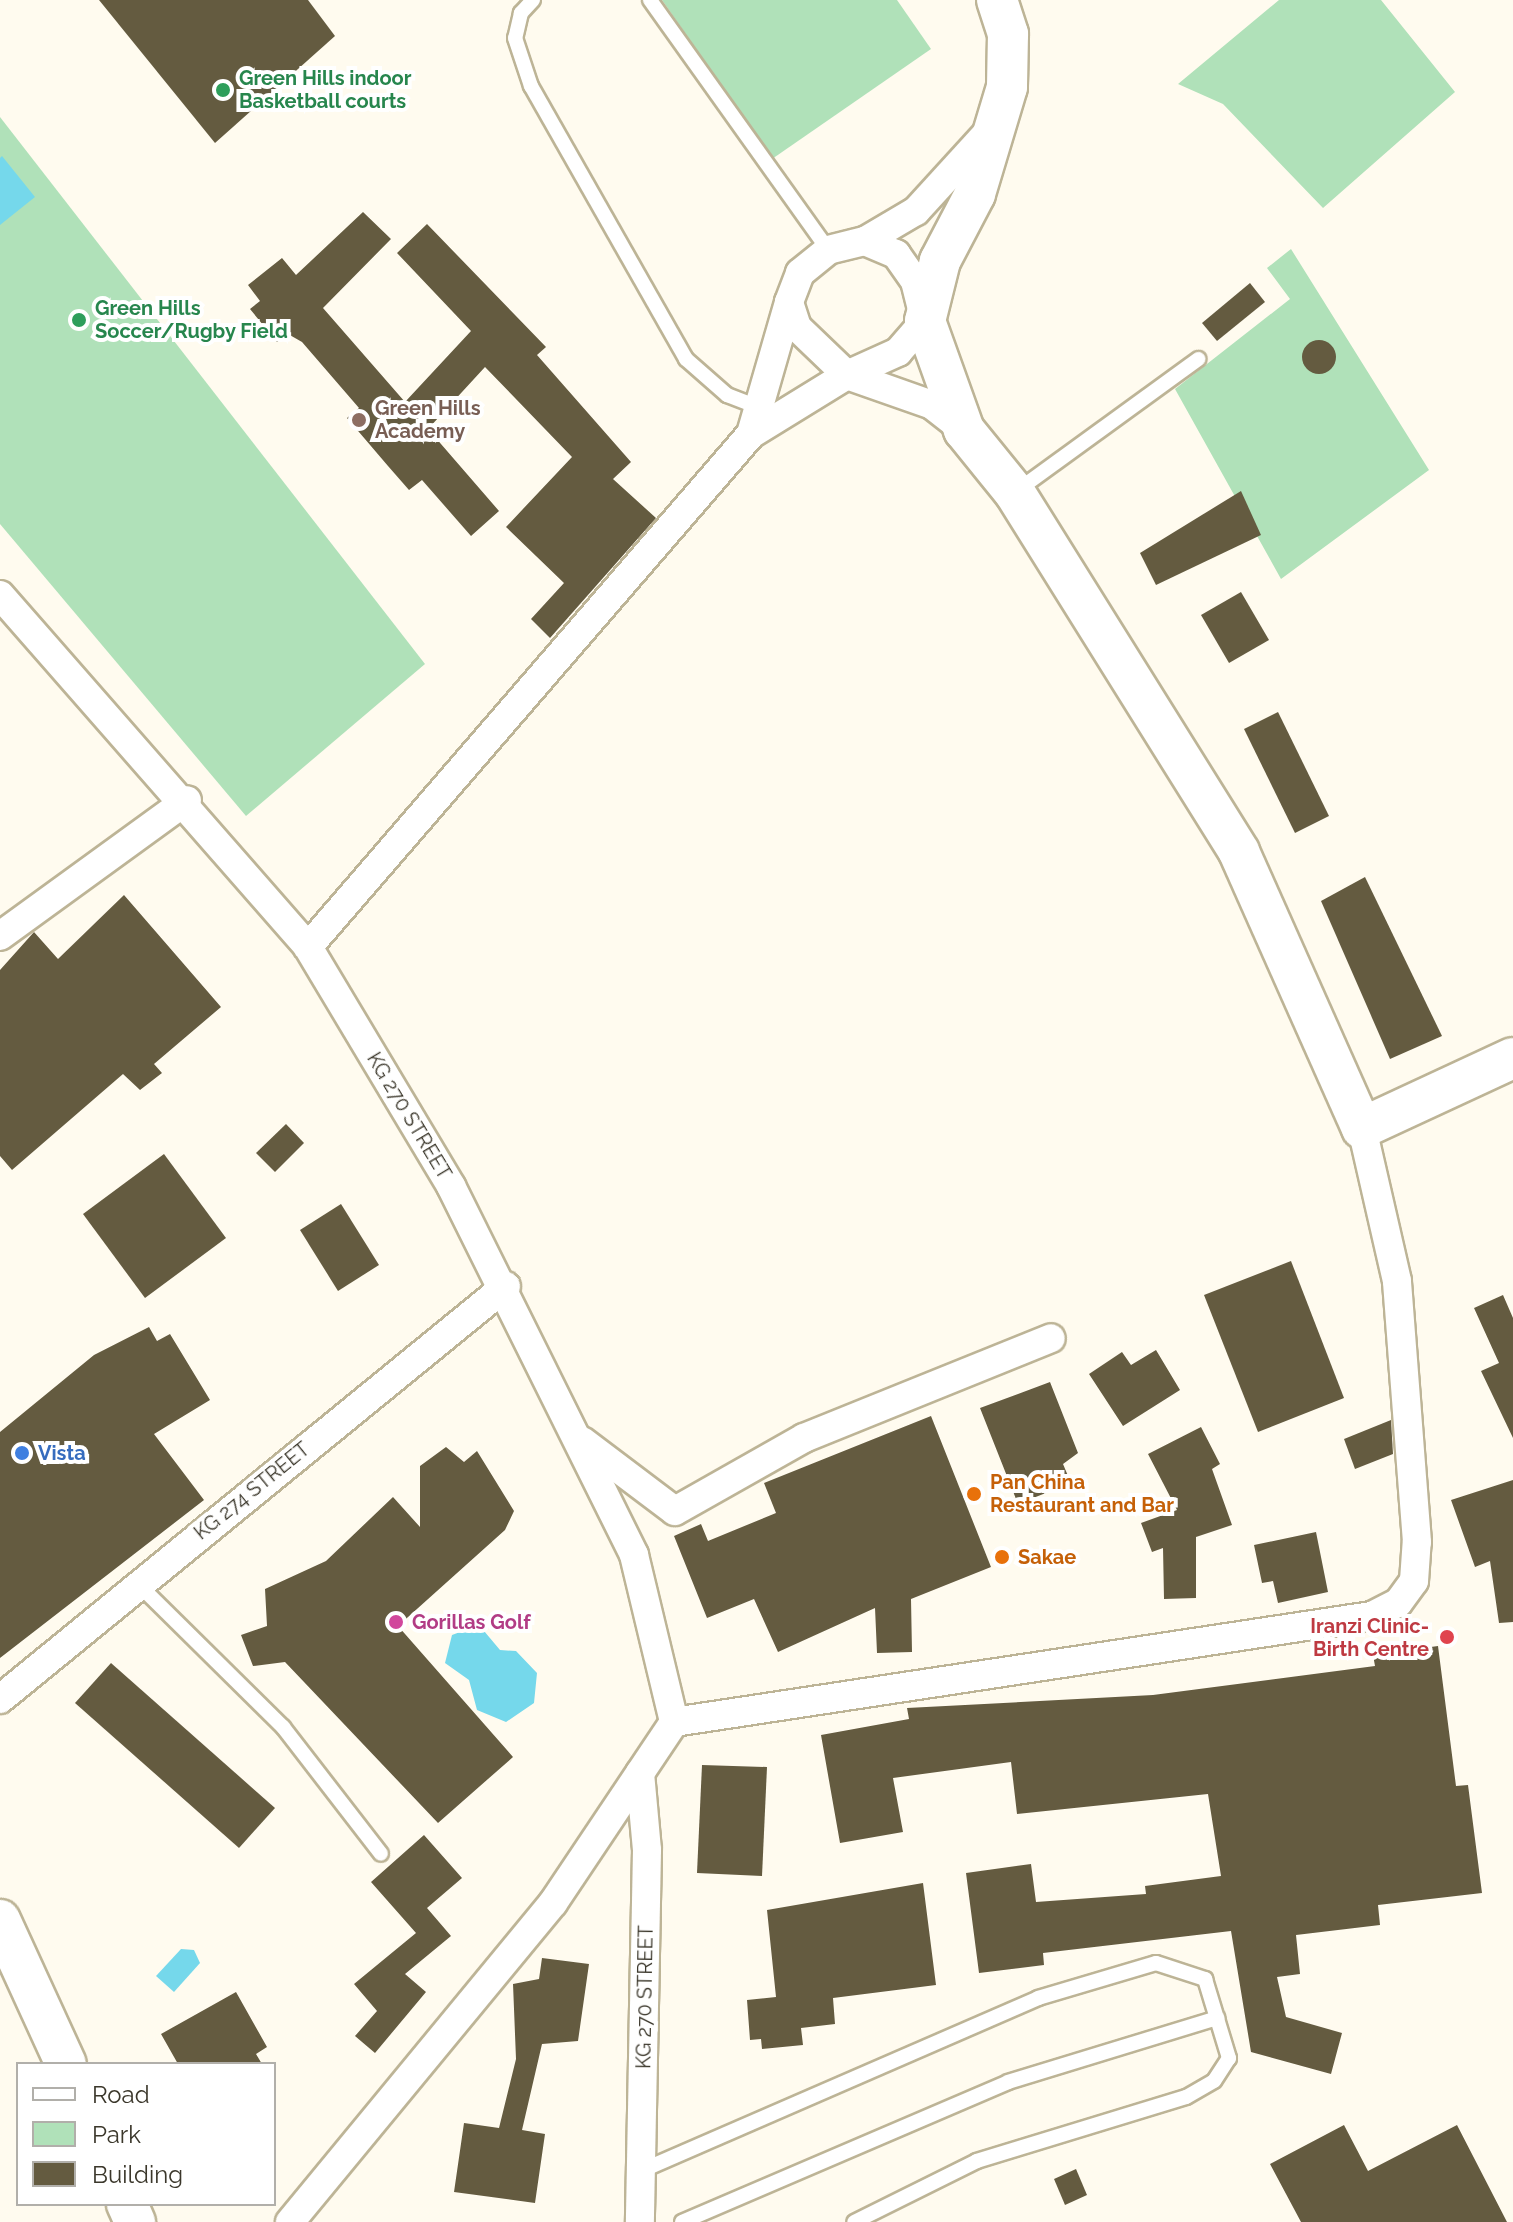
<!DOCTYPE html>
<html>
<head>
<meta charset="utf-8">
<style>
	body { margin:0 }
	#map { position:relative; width:1513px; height:2222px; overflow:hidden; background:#fffbef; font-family:Raleway,sans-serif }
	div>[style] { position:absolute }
	.green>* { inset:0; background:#b0e1b9 }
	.water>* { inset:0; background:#75d8eb }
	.building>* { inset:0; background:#645b40 }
	.round { border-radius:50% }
	.roads { filter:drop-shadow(2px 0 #bdb496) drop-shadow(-2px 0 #bdb496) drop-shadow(0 2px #bdb496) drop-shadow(0 -2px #bdb496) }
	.lane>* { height:14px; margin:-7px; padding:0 7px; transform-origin:7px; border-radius:7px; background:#fff }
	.street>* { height:28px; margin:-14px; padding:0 14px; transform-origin:14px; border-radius:14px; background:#fff }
	.secondary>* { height:40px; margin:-20px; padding:0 20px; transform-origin:20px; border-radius:20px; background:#fff }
	.dots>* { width:22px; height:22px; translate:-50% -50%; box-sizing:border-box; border:4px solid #fff; border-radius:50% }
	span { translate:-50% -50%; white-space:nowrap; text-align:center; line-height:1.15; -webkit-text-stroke:8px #fff; paint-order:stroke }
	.leisure-label { font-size:20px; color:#27864d; font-weight:700 }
	.left { translate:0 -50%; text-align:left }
	.education-label { font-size:20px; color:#785e54; font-weight:700 }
	.street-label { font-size:20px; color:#3b372b }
	.shop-label { font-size:20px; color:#366cbe; font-weight:700 }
	.food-label { font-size:20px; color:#c56008; font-weight:700 }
	.hotel-label { font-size:20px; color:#b23c85; font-weight:700 }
	.health-label { font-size:20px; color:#be3a42; font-weight:700 }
	.right { translate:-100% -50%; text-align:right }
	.legend { position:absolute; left:16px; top:2062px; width:260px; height:144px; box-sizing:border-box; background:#fff; border:2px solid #b1afaa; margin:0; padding:10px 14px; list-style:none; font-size:24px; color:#3b372b }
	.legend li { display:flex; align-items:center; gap:16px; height:40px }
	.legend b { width:40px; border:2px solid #b1afaa }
</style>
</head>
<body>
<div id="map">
	<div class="green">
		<div style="clip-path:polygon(662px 0,897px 0,931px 49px,772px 159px)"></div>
		<div style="clip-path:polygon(1279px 0,1381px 0,1455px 92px,1323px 208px,1223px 104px,1178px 84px)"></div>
		<div style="clip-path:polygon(0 117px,425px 664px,246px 816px,0 524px)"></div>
		<div style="clip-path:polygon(1291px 249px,1429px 470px,1281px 579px,1175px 389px,1290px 299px,1267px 268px)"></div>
	</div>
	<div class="water">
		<div style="clip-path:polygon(2px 156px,35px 197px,0 225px,0 158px)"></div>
		<div style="clip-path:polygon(479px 1625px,500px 1650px,516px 1651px,537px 1673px,534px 1703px,506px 1722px,477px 1710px,469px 1680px,445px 1663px,452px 1635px)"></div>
		<div style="clip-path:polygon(181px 1949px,194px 1950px,200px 1963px,174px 1992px,156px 1976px)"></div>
	</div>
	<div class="building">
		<div style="clip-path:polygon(99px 0,308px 0,335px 36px,215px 143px)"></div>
		<div style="clip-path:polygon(363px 212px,391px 239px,323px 308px,405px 402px,471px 331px,397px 253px,427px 224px,546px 347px,537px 355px,631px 462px,613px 479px,656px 518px,550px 638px,531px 619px,564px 583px,506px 527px,572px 457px,485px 367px,428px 429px,499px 511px,471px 536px,422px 480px,409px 490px,388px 466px,347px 418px,359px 408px,302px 342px,288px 334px,277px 342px,250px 309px,260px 301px,248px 285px,282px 258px,296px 275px)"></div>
		<div style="clip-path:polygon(1250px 283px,1265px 302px,1217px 341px,1202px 323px)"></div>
		<div class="round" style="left:1302px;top:340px;width:34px;height:34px"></div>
		<div style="clip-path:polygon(1241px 491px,1261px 535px,1156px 585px,1140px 553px)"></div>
		<div style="clip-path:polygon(1241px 592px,1269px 640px,1229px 663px,1201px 615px)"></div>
		<div style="clip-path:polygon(1278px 712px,1329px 816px,1295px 833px,1244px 729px)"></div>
		<div style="clip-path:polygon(1365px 877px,1442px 1036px,1390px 1059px,1321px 901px)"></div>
		<div style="clip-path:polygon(124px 895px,221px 1007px,154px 1064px,162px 1073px,140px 1090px,123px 1074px,12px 1170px,0 1156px,0 970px,34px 932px,58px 959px)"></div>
		<div style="clip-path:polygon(286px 1124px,304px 1143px,275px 1172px,256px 1153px)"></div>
		<div style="clip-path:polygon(164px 1154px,226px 1238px,145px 1298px,83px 1214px)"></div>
		<div style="clip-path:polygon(341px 1204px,379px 1265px,338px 1291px,300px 1230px)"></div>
		<div style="clip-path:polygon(1291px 1261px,1344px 1398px,1258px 1432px,1204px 1295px)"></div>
		<div style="clip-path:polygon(1503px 1295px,1513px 1318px,1513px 1438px,1481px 1371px,1499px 1363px,1474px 1308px)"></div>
		<div style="clip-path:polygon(149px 1327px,157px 1341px,170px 1334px,210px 1400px,154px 1434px,204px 1500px,0 1658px,0 1432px,94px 1355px)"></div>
		<div style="clip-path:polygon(1156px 1350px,1180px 1390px,1123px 1426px,1089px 1374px,1122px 1352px,1131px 1365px)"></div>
		<div style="clip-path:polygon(1050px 1382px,1078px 1453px,1063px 1464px,1071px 1483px,1018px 1504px,980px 1408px)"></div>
		<div style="clip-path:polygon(931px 1416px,991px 1567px,911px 1599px,912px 1652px,877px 1653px,875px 1608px,778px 1652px,754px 1599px,707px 1618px,674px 1536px,701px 1524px,708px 1541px,776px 1513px,764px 1483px)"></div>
		<div style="clip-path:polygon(1391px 1420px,1393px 1454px,1355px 1469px,1344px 1439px)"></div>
		<div style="clip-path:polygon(1201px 1427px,1220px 1464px,1212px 1469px,1232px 1525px,1196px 1537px,1196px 1598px,1164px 1599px,1163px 1548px,1152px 1552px,1141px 1523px,1177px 1510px,1148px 1454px)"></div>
		<div style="clip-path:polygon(446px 1447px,464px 1462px,477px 1451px,514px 1511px,505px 1530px,398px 1626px,513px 1757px,438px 1823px,285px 1662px,253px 1666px,241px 1635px,267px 1626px,265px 1589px,326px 1561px,393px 1497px,420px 1527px,420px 1466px)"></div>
		<div style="clip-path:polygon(1513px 1480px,1513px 1622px,1499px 1623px,1490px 1561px,1475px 1567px,1451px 1500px)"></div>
		<div style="clip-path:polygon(1316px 1532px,1328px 1592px,1278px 1603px,1273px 1581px,1262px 1583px,1254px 1545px)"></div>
		<div style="clip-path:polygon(1438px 1646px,1456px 1786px,1468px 1785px,1482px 1893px,1378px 1905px,1380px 1925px,1296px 1935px,1300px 1974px,1277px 1977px,1286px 2017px,1342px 2033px,1331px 2074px,1251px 2052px,1231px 1931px,1043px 1953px,1044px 1965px,979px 1973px,966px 1873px,1031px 1864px,1036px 1902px,1146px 1894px,1145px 1886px,1221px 1876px,1208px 1794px,1017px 1814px,1011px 1762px,893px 1778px,903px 1832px,840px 1843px,821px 1735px,909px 1719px,907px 1708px,1153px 1695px,1375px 1666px,1373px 1655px)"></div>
		<div style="clip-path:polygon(111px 1663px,275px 1808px,239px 1848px,75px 1703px)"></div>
		<div style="clip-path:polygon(702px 1765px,767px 1767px,762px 1876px,697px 1873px)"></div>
		<div style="clip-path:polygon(424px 1835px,462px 1878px,427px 1908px,451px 1936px,405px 1974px,426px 1992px,375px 2053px,355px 2036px,377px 2011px,354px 1984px,416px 1933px,371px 1882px)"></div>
		<div style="clip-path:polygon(923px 1883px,936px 1985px,833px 1998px,835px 2024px,801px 2028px,803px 2045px,762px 2049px,761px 2039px,750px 2040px,747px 2000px,776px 1997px,767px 1910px)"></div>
		<div style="clip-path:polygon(542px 1958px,589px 1964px,578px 2041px,542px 2044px,522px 2130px,545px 2134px,535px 2203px,454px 2192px,464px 2123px,499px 2128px,516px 2059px,513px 1984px,539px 1979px)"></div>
		<div style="clip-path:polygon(236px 1992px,267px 2047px,256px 2054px,262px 2064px,178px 2064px,161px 2034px)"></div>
		<div style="clip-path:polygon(1344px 2125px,1368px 2171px,1457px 2125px,1507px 2222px,1301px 2222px,1270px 2164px)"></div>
		<div style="clip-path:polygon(1076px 2169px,1087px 2195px,1065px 2205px,1054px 2179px)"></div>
	</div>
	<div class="roads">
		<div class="lane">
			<div style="left:533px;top:0;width:18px;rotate:133deg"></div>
			<div style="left:521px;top:13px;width:26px;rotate:103deg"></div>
			<div style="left:515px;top:38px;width:51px;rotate:71.6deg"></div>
			<div style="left:531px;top:86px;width:314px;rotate:60.4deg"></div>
			<div style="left:686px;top:359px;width:55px;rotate:41.3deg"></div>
			<div style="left:727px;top:395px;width:34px;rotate:21deg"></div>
			<div style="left:650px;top:0;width:307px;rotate:54.5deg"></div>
			<div style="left:1018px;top:490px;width:223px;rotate:-36deg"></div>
			<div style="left:138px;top:1584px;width:204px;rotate:44.6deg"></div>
			<div style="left:283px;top:1727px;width:160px;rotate:52.3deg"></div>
			<div style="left:643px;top:2170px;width:431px;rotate:-23.5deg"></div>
			<div style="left:1038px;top:1998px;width:123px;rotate:-16.5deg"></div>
			<div style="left:1156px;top:1963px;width:52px;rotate:18.1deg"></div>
			<div style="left:1205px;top:1979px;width:83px;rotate:73.1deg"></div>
			<div style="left:1229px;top:2058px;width:27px;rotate:123deg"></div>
			<div style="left:1214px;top:2081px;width:32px;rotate:150deg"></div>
			<div style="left:1186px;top:2097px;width:219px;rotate:163deg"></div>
			<div style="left:977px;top:2161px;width:137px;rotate:153.6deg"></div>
			<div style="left:682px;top:2222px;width:355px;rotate:-23.2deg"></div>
			<div style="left:1008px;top:2082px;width:219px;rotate:-17deg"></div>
		</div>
		<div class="street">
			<div style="left:865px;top:241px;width:34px;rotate:23deg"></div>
			<div style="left:896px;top:254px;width:33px;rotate:55deg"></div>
			<div style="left:915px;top:281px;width:41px;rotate:76deg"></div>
			<div style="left:925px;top:321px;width:41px;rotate:131.1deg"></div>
			<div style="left:898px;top:352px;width:56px;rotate:155.7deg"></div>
			<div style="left:847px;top:375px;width:69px;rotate:-136.2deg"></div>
			<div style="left:797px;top:327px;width:26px;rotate:-108deg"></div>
			<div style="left:789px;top:302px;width:31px;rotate:-69deg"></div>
			<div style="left:800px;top:273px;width:36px;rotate:-39deg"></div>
			<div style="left:828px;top:250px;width:38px;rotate:-14deg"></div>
			<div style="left:865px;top:241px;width:59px;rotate:-30.5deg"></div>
			<div style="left:916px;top:211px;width:111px;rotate:-47.6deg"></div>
			<div style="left:751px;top:434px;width:137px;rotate:-73.9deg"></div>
			<div style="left:0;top:595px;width:468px;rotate:48.8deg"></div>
			<div style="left:308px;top:947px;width:279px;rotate:59.1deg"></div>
			<div style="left:451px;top:1186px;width:412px;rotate:63.6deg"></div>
			<div style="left:634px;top:1555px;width:172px;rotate:76.5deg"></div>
			<div style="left:0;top:936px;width:231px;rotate:-36deg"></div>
			<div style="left:308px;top:947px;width:678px;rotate:-49.19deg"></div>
			<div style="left:751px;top:434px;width:113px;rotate:-31.6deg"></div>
			<div style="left:847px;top:375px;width:90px;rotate:19.4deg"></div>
			<div style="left:932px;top:405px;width:41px;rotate:38deg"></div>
			<div style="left:582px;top:1441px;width:116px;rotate:37deg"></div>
			<div style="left:675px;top:1511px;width:148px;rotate:-29.5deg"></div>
			<div style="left:804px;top:1438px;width:266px;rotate:-22deg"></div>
			<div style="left:0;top:1699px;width:653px;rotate:-39.22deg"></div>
			<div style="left:640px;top:1773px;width:77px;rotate:84.8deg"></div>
			<div style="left:647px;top:1850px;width:372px;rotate:91.1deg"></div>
			<div style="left:290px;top:2222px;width:413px;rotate:-50.5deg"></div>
			<div style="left:553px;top:1903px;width:218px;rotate:-56.2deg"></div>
			<div style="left:674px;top:1722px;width:706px;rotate:-8.64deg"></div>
			<div style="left:1372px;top:1616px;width:29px;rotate:-27deg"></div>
			<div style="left:1398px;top:1603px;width:27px;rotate:-54deg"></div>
			<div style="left:1414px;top:1581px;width:39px;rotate:-86deg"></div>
			<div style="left:1417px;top:1542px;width:262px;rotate:-94.4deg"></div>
			<div style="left:1397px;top:1281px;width:157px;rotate:-102.9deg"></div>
		</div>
		<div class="secondary">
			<div style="left:997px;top:0;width:36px;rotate:72deg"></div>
			<div style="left:1008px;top:34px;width:53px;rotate:91.1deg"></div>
			<div style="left:1007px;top:87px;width:112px;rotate:106.7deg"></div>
			<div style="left:975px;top:194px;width:76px;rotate:117.6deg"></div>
			<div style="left:940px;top:261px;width:62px;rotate:104deg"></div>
			<div style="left:925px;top:321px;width:116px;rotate:70.3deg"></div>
			<div style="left:964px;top:430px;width:81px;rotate:51deg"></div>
			<div style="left:1015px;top:493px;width:423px;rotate:58deg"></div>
			<div style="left:1239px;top:852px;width:302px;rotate:66deg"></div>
			<div style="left:1362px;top:1128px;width:166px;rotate:-24.9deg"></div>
			<div style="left:0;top:1920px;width:158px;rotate:65.4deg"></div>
			<div style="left:127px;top:2204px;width:20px;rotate:66deg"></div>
		</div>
	</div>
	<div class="dots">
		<div style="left:223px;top:90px;background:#2e9e5b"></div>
		<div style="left:79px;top:320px;background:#2e9e5b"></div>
		<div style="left:359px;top:420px;background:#8d6e63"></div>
		<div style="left:22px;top:1453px;background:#3f7fe0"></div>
		<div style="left:974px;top:1494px;background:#e8710a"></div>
		<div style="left:1002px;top:1557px;background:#e8710a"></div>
		<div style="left:396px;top:1622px;background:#d1479c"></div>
		<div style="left:1447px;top:1637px;background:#e0444e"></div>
	</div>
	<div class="leisure-label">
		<span class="left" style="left:239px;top:90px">Green Hills indoor<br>Basketball courts</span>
		<span class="left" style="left:95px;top:320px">Green Hills<br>Soccer/Rugby Field</span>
	</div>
	<div class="education-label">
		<span class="left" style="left:375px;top:420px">Green Hills<br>Academy</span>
	</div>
	<div class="street-label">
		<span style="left:409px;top:1116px;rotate:59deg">KG 270 STREET</span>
		<span style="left:252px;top:1491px;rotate:-39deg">KG 274 STREET</span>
		<span style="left:645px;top:1997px;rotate:-89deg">KG 270 STREET</span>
	</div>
	<div class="shop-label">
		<span class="left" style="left:38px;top:1453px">Vista</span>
	</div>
	<div class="food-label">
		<span class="left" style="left:990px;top:1494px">Pan China<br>Restaurant and Bar</span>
		<span class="left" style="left:1018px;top:1557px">Sakae</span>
	</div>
	<div class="hotel-label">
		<span class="left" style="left:412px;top:1622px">Gorillas Golf</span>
	</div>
	<div class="health-label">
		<span class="right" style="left:1429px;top:1638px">Iranzi Clinic-<br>Birth Centre</span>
	</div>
	<ul class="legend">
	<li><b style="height:10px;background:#fff"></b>Road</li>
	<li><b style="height:22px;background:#b0e1b9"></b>Park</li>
	<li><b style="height:22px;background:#645b40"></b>Building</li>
	</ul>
</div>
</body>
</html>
